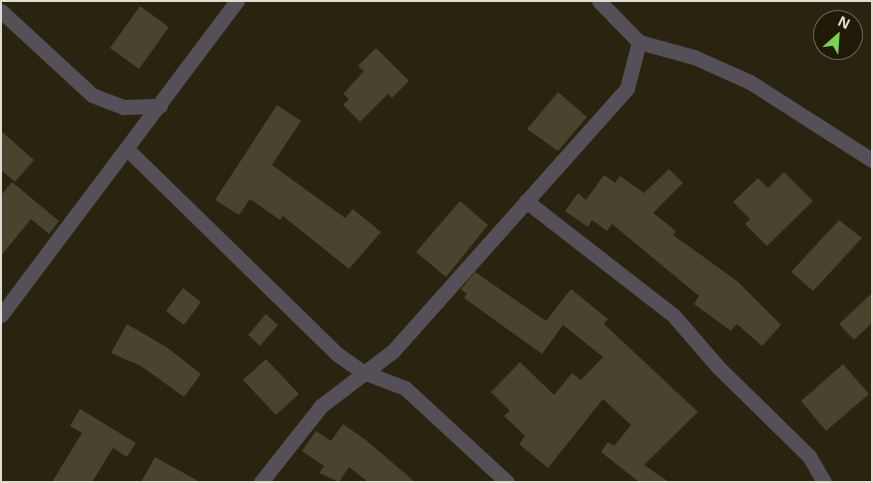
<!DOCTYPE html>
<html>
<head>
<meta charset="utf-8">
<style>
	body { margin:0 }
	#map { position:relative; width:873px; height:483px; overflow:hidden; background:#2a2310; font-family:"Open Sans",sans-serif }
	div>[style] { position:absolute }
	.building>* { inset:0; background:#4a432e }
	.street>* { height:15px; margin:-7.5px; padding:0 7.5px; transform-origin:7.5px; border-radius:7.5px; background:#555058 }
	span { translate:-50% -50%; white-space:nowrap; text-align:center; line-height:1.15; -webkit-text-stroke:5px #201906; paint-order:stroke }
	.frame { position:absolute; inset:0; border:2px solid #e1dcd0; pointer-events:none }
	.north { position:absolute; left:813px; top:10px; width:50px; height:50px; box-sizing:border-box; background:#201906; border:1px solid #6d6757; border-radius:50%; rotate:26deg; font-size:14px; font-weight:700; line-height:20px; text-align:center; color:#e1dcd0 }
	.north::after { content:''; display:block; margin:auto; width:18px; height:22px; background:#7ed153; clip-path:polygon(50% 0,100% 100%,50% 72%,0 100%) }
</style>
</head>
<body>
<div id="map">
	<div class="building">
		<div style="clip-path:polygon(140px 6px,169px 27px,139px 69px,110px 48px)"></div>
		<div style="clip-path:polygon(376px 48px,409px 81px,392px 98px,388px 94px,360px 122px,343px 105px,349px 99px,343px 94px,364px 71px,358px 66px)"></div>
		<div style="clip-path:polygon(558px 92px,587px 117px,558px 151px,527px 129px)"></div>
		<div style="clip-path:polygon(277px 105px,301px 121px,272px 165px,345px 218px,353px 209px,381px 232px,349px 269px,283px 216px,280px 220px,250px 199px,239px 215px,215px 200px)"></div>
		<div style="clip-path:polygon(1px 131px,34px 160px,15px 182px,1px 170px)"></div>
		<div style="clip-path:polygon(669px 169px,683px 183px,653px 213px,676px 231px,673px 235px,737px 281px,781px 325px,762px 346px,737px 324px,731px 331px,694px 304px,699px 296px,612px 224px,607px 231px,592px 220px,588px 227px,565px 211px,578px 193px,586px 200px,604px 175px,615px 183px,620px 176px,644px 193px)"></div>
		<div style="clip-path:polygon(784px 172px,813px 201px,767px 246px,745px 224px,750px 219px,733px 202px,758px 178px,768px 188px)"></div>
		<div style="clip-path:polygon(12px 182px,59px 221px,49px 234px,31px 219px,1px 256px,1px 195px)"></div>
		<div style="clip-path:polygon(460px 201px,488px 225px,446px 277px,416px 252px)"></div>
		<div style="clip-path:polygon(839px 220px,862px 238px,813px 291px,791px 272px)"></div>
		<div style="clip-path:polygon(475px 272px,546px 321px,571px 289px,608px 319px,604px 324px,698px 412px,644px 465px,669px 482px,639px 482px,601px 452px,608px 442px,614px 446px,631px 425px,603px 399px,548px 468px,519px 444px,525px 436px,504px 416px,510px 411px,491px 392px,520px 362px,554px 395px,572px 373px,581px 380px,603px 357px,563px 325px,542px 354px,464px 298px,467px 294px,461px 289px)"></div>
		<div style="clip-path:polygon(183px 288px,201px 302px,184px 325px,166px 311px)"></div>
		<div style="clip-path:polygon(872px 293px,872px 323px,854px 340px,839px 324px)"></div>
		<div style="clip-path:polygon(266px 314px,278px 325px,260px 346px,248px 335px)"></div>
		<div style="clip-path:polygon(127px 324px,168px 348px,201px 374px,184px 397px,141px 366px,111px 353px)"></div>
		<div style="clip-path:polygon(266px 359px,299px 394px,276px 415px,243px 380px)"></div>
		<div style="clip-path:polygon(843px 364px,869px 394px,826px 431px,801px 401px)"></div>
		<div style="clip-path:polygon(80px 409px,136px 443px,127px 457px,113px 448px,92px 482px,52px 482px,82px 433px,70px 426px)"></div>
		<div style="clip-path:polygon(343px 424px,367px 441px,415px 482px,368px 482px,349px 467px,339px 482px,319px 473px,324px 466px,302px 451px,316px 431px,331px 441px)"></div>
		<div style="clip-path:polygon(155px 457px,200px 482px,141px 482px)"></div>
	</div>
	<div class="street">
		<div style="left:1px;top:11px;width:124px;rotate:42.7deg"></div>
		<div style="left:92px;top:95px;width:34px;rotate:21deg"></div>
		<div style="left:124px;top:107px;width:36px;rotate:-2deg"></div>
		<div style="left:639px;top:42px;width:57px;rotate:15.3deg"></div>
		<div style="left:694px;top:57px;width:61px;rotate:24.1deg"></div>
		<div style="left:750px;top:82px;width:145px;rotate:32.6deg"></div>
		<div style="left:128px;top:150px;width:292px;rotate:44.3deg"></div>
		<div style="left:337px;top:354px;width:32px;rotate:35deg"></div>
		<div style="left:363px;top:372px;width:45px;rotate:20.9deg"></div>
		<div style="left:405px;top:388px;width:139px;rotate:42.7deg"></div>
		<div style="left:526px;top:201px;width:187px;rotate:37.8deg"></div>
		<div style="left:674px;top:316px;width:67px;rotate:49.2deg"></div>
		<div style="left:718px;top:367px;width:127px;rotate:44.4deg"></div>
		<div style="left:809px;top:456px;width:30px;rotate:60deg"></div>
		<div style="left:1px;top:315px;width:393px;rotate:-53.1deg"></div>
		<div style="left:261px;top:482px;width:97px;rotate:-51.7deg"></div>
		<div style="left:321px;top:406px;width:91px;rotate:-37.4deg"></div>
		<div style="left:393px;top:351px;width:352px;rotate:-48.3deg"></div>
		<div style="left:627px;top:88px;width:48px;rotate:-75.4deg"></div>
		<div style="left:639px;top:42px;width:57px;rotate:-134.3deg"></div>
	</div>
	<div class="frame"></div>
	<div class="north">N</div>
</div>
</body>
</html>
